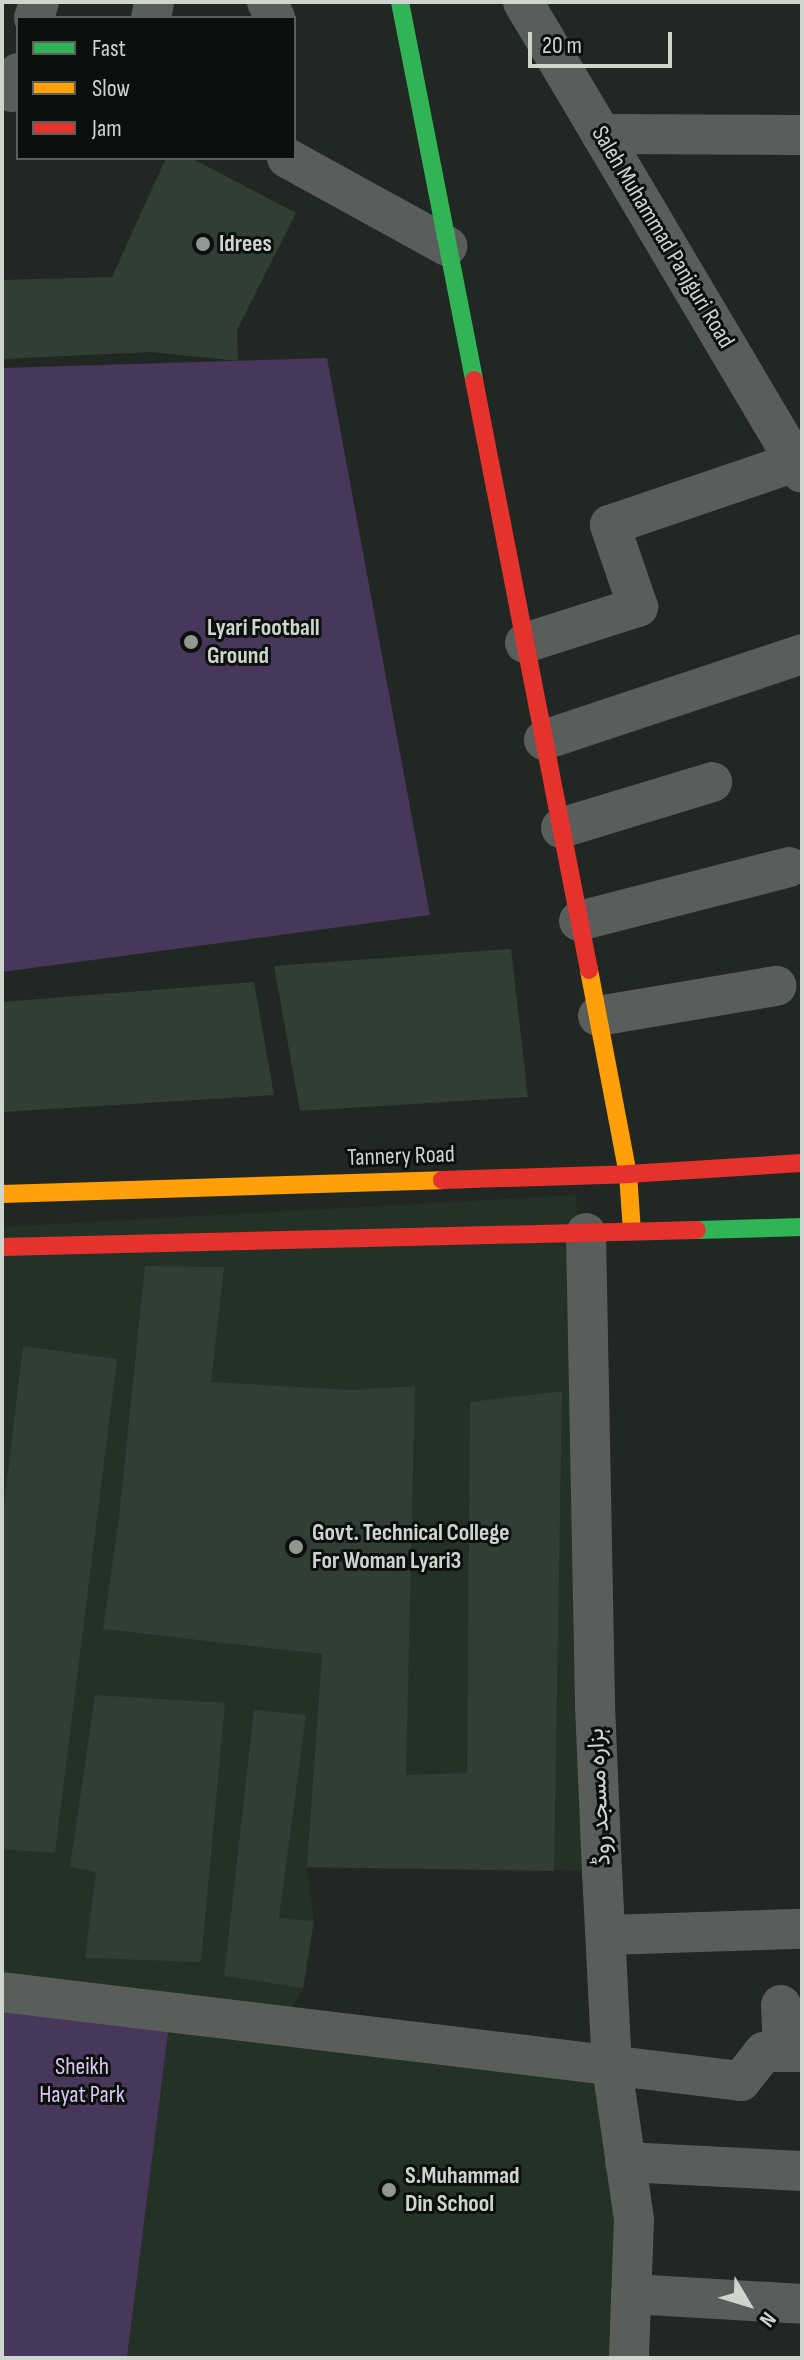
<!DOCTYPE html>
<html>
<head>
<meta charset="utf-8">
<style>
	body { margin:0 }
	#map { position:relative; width:804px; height:2360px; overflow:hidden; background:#212722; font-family:"Sofia Sans Condensed",Vazirmatn,sans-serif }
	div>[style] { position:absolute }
	.built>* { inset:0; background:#233126 }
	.green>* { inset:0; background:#47375a }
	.building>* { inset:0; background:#313e35 }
	.street>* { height:40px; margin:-20px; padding:0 20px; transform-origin:20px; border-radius:20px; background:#5a5e5b }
	.fast>* { height:18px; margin:-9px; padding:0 9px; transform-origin:9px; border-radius:9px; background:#30b455 }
	.slow>* { height:18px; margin:-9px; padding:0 9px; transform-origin:9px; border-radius:9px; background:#ff9f0a }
	.jam>* { height:18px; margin:-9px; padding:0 9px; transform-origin:9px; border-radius:9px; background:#e5322d }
	.dots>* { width:22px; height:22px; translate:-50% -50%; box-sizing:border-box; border:4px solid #0c100d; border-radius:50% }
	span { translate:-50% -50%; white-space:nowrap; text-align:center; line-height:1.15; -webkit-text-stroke:6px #0c100d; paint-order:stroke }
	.street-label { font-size:24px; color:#ced5cf }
	.poi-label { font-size:24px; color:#ced5cf; font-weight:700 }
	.left { translate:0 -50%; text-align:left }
	.park-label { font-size:24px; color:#dcc7f5 }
	.frame { position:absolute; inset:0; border:4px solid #ced5cf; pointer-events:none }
	.legend { position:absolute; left:16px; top:16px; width:280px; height:144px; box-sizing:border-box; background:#0c100d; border:2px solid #5a5f5b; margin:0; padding:10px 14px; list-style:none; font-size:24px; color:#ced5cf }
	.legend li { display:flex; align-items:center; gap:16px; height:40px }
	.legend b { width:40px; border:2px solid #5a5f5b }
	.north { position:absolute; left:708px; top:2264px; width:80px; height:80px; -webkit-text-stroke:6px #0c100d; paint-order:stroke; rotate:128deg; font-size:22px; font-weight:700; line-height:32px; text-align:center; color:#ced5cf }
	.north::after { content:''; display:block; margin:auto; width:28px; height:36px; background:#ced5cf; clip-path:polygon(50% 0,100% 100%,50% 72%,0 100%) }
	.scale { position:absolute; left:528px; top:32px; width:144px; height:36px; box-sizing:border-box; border:4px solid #ced5cf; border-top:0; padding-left:10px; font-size:24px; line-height:28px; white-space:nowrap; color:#ced5cf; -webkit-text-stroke:6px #0c100d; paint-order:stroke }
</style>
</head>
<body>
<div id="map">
	<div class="built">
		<div style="clip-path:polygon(576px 1195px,602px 1871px,307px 1868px,314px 1921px,303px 1988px,283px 2024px,612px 2067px,629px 2358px,127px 2358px,171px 2012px,2px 1993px,2px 1227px)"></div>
	</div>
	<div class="green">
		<div style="clip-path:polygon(327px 358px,430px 915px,2px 972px,2px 368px)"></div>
		<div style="clip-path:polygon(2px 1992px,171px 2010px,127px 2358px,2px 2358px)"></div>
	</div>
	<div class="building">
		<div style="clip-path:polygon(166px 158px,191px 158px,296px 213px,237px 330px,238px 361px,151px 352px,2px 359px,2px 280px,112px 277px)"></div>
		<div style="clip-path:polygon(511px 949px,528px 1097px,300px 1111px,274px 966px)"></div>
		<div style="clip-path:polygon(254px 982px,274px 1095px,2px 1112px,2px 1002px)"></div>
		<div style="clip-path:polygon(145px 1266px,224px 1267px,211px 1382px,352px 1390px,415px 1386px,406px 1775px,467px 1773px,470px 1402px,562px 1391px,554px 1871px,307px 1867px,322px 1654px,103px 1629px,119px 1517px)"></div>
		<div style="clip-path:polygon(23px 1346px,117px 1359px,55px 1853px,2px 1849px,2px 1522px)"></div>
		<div style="clip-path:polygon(95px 1695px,225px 1703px,201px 1962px,85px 1958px,96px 1872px,70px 1867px)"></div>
		<div style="clip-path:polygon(254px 1710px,306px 1715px,279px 1918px,314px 1921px,303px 1988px,224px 1976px)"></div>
	</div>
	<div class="street">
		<div style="left:267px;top:2px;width:18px;rotate:63deg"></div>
		<div style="left:523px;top:2px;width:547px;rotate:59.36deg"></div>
		<div style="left:34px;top:18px;width:17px;rotate:-73deg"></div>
		<div style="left:151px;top:18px;width:16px;rotate:-79deg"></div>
		<div style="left:12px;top:92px;width:20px;rotate:-72deg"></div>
		<div style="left:601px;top:134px;width:201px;rotate:0.3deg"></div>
		<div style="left:287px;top:158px;width:183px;rotate:28.8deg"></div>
		<div style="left:525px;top:643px;width:119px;rotate:-17.7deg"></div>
		<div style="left:638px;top:607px;width:87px;rotate:-108.9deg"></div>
		<div style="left:610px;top:525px;width:195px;rotate:-18.8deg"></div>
		<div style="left:544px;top:740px;width:272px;rotate:-18.4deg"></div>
		<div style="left:561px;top:828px;width:158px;rotate:-16.9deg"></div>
		<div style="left:579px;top:921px;width:217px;rotate:-14.4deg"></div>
		<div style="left:598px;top:1016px;width:181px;rotate:-9.6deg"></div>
		<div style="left:586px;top:1233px;width:472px;rotate:88.9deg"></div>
		<div style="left:595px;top:1705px;width:166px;rotate:87.6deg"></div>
		<div style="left:602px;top:1871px;width:196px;rotate:87.1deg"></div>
		<div style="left:612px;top:2067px;width:154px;rotate:81.8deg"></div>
		<div style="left:634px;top:2219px;width:139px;rotate:92.1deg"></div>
		<div style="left:606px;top:1935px;width:196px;rotate:-1.8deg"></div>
		<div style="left:2px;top:1992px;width:744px;rotate:6.87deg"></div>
		<div style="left:741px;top:2081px;width:37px;rotate:-52deg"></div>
		<div style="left:764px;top:2052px;width:38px"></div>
		<div style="left:781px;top:2005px;width:47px;rotate:87.6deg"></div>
		<div style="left:625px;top:2162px;width:177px;rotate:2.9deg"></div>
		<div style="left:631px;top:2294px;width:171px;rotate:3.3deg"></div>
	</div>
	<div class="fast">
		<div style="left:400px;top:2px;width:385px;rotate:78.9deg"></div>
		<div style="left:697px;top:1230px;width:105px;rotate:-1.6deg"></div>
	</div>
	<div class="slow">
		<div style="left:589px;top:970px;width:208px;rotate:79.2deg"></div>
		<div style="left:628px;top:1174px;width:57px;rotate:86deg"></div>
		<div style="left:2px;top:1194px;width:440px;rotate:-1.8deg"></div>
	</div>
	<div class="jam">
		<div style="left:474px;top:380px;width:601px;rotate:78.97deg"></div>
		<div style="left:442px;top:1180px;width:186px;rotate:-1.8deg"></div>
		<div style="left:628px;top:1174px;width:174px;rotate:-3.6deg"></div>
		<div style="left:2px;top:1247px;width:695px;rotate:-1.4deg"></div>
	</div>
	<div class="dots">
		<div style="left:203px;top:244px;background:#919892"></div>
		<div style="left:191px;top:642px;background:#919892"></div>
		<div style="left:296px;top:1547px;background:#919892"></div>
		<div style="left:389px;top:2190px;background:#919892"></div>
	</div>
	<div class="street-label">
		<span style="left:663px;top:237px;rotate:59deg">Saleh Muhammad Panjguri Road</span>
		<span style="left:401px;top:1156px;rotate:-2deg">Tannery Road</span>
		<span style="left:599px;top:1797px;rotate:-93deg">ہزارہ مسجد روڈ</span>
	</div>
	<div class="poi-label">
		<span class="left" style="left:219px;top:244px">Idrees</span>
		<span class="left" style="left:207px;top:642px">Lyari Football<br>Ground</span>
		<span class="left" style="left:312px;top:1547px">Govt. Technical College<br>For Woman Lyari3</span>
		<span class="left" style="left:405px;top:2190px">S.Muhammad<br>Din School</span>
	</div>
	<div class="park-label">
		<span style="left:82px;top:2081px">Sheikh<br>Hayat Park</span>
	</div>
	<div class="frame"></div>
	<ul class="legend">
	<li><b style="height:10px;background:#30b455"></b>Fast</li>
	<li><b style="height:10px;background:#ff9f0a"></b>Slow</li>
	<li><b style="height:10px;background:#e5322d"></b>Jam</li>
	</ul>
	<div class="north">N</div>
	<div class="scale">20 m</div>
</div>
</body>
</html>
